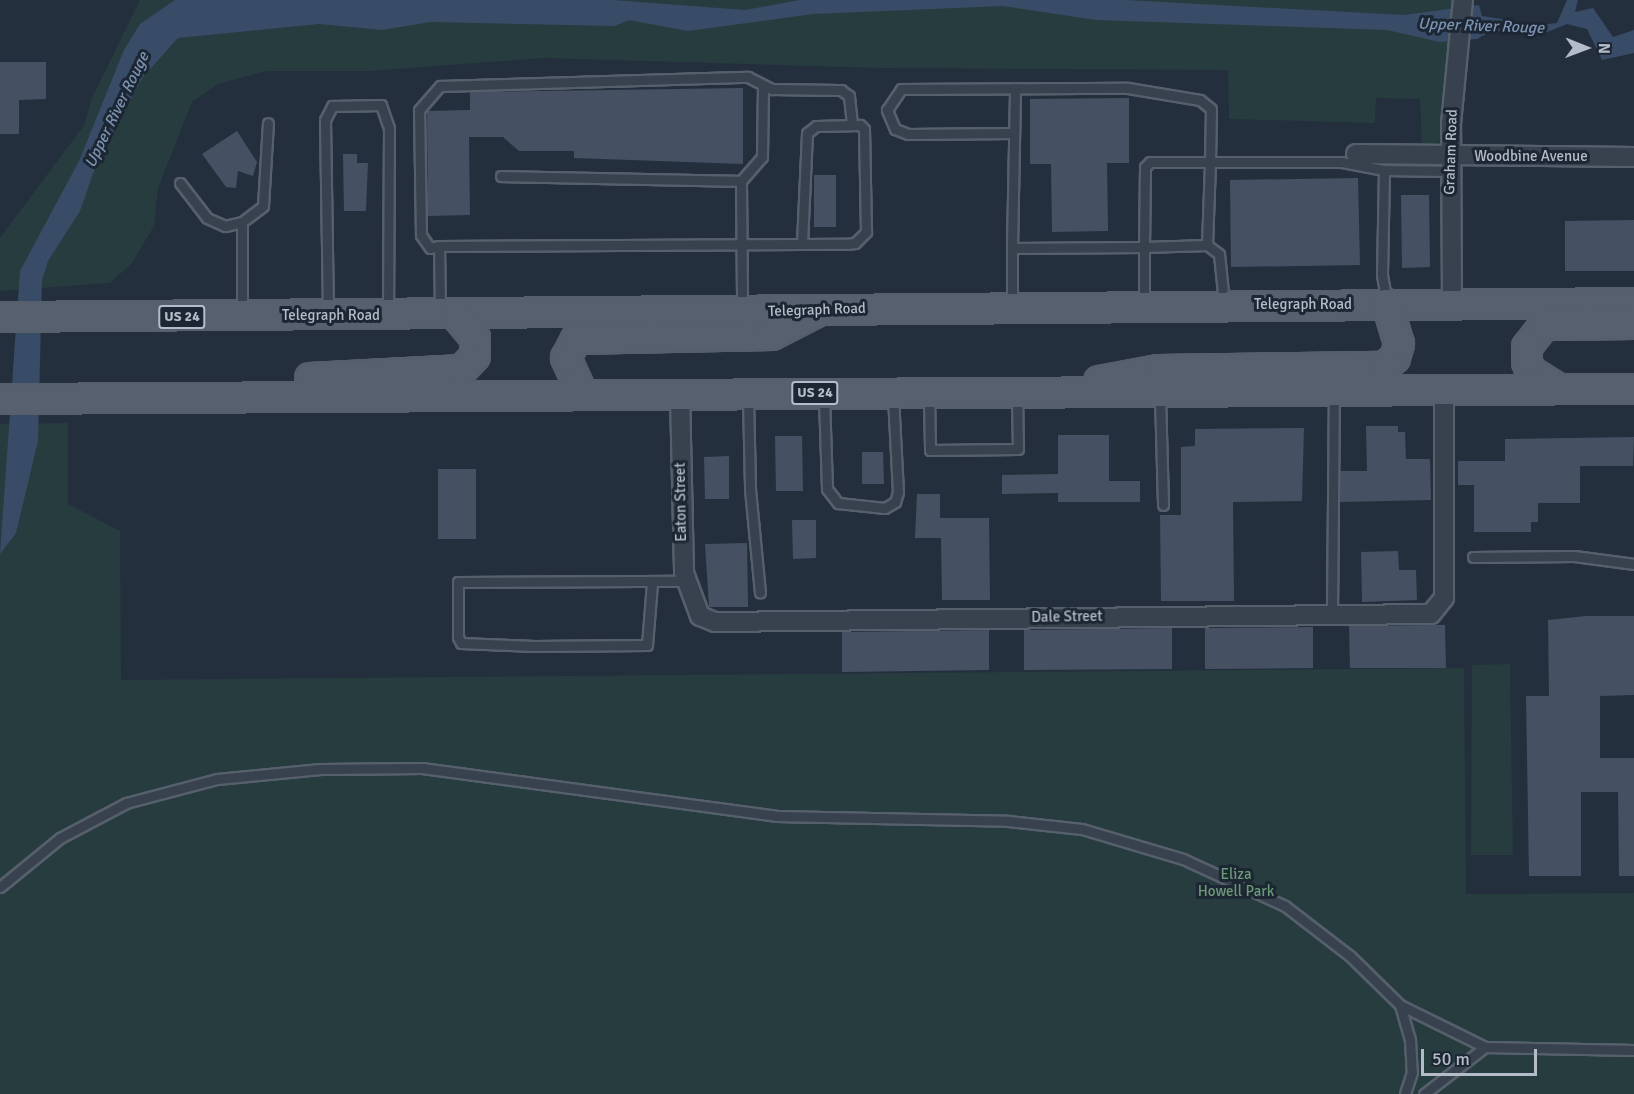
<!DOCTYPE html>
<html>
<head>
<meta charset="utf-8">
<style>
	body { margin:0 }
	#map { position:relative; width:1634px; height:1094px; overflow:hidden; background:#242f3e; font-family:Signika,sans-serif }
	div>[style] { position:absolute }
	.green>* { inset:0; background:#263c3f }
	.water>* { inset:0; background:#394c67 }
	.building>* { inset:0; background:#455162 }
	.roads { filter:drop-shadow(2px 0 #565f6c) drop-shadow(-2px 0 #565f6c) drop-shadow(0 2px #565f6c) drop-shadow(0 -2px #565f6c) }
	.service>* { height:9px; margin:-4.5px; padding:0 4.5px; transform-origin:4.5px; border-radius:4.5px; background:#38414e }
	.minor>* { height:18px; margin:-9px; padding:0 9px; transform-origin:9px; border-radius:9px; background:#38414e }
	.primary>* { height:28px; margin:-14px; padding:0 14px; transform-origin:14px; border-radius:14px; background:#56606e }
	span { translate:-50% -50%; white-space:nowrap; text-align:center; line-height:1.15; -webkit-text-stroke:6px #1d2633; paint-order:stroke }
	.shield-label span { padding:2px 4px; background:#1d2633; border:2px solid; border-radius:4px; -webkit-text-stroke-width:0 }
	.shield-label { font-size:14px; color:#b4bcc9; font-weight:700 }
	.street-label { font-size:15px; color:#b4bcc9 }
	.park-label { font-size:15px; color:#6b9a76 }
	.water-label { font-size:16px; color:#7c92b1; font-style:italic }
	.north { position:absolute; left:1556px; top:18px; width:60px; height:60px; -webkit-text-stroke:4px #1d2633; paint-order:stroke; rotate:91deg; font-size:16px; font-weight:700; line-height:24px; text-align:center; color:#b4bcc9 }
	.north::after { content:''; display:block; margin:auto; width:21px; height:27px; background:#b4bcc9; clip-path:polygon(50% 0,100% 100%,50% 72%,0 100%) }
	.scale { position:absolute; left:1421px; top:1049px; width:116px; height:27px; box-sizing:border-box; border:3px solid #b4bcc9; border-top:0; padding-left:8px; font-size:18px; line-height:21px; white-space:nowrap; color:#b4bcc9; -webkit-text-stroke:4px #1d2633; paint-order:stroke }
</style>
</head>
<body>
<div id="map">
	<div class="green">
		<div style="clip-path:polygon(140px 0,1457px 0,1439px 147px,1422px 148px,1420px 99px,1376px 98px,1375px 123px,1229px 119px,1228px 70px,879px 68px,544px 58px,370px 71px,266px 71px,218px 84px,192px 102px,158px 188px,154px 226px,132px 263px,110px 283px,0 291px,0 238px,85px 124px,91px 100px)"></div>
		<div style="clip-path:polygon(68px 423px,68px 504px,120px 531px,121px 680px,1464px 668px,1466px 894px,1634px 893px,1634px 1094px,0 1094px,0 424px)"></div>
		<div style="clip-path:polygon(1510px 664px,1513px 855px,1471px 855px,1472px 665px)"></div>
	</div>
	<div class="water">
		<div style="clip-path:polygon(175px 0,612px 0,745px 10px,800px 0,1126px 0,1404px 15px,1479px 5px,1482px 16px,1541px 25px,1557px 23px,1567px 0,1578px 0,1575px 12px,1593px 8px,1613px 37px,1634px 30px,1634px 53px,1602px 60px,1587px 29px,1567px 24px,1545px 33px,1491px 31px,1477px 39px,1440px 42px,1387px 30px,1096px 20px,1003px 6px,813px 14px,688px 31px,629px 20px,615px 26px,430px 22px,382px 30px,319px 24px,178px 38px,143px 77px,97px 162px,80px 211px,48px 261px,42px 280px,38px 441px,16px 533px,0 554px,20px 271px,79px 161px,124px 50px,140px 24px)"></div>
	</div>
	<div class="building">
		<div style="clip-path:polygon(0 62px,46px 62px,46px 99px,19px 100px,19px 134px,0 134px)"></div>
		<div style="clip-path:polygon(743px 88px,743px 164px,574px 158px,574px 151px,519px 151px,503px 137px,469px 137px,470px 215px,428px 216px,427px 111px,470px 110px,470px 92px)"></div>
		<div style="clip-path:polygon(1129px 98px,1129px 163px,1107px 163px,1108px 231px,1052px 232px,1051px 164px,1030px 164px,1030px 99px)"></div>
		<div style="clip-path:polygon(237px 131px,257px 162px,253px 176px,238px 171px,236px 188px,226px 187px,202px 154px)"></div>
		<div style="clip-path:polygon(343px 154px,357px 154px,357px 163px,368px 163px,366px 211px,344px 211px)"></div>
		<div style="clip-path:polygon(814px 175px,836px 175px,836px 227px,814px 227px)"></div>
		<div style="clip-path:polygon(1358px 178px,1360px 265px,1231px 267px,1230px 180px)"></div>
		<div style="clip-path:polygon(1401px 195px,1429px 195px,1430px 267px,1402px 268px)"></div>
		<div style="clip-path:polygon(1634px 220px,1634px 271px,1565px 271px,1565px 221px)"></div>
		<div style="clip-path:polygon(1366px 426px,1398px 426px,1398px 432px,1405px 432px,1406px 459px,1430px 459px,1431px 500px,1340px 502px,1340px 471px,1367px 471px)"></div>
		<div style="clip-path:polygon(1304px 428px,1302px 501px,1233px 502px,1234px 601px,1161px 601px,1160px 515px,1181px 515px,1181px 447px,1195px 446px,1195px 429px)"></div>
		<div style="clip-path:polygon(1058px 435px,1109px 435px,1109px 481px,1140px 481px,1140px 502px,1058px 502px,1058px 493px,1002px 494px,1002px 475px,1058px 474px)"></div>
		<div style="clip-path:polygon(775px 436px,802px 436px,803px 491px,776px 491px)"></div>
		<div style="clip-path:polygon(1634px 437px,1633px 466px,1580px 466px,1580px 503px,1538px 503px,1538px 522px,1531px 522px,1531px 532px,1474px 532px,1474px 485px,1458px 485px,1458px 461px,1505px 461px,1505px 439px)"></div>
		<div style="clip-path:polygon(862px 452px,883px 452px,884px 484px,862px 484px)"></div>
		<div style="clip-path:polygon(729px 456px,729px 499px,705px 499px,704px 457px)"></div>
		<div style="clip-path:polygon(438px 469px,476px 469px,476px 539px,438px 539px)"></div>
		<div style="clip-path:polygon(917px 494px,940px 494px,940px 518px,989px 518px,990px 600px,942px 600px,941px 538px,915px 538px)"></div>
		<div style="clip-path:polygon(792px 520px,816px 520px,816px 558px,793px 559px)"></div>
		<div style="clip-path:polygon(747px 543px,748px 607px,709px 607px,705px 544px)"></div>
		<div style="clip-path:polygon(1398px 551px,1399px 570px,1416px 570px,1417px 600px,1362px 602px,1361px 552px)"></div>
		<div style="clip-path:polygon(1586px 616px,1634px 616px,1634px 695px,1600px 696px,1600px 758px,1634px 758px,1634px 876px,1619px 876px,1618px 792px,1581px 792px,1581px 876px,1529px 876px,1526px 696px,1549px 696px,1548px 620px)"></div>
		<div style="clip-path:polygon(1431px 625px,1445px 625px,1446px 668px,1350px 668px,1349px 626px)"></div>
		<div style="clip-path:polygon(1313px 627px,1313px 668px,1205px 669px,1205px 628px)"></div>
		<div style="clip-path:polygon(1172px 628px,1172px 669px,1024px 670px,1024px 630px)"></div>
		<div style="clip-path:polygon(989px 630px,989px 670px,842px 672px,842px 632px)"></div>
	</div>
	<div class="roads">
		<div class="service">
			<div style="left:1014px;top:133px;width:106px;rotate:179.5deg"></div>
			<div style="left:908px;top:134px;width:14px;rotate:-159deg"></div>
			<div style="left:895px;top:129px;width:21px;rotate:-113deg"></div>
			<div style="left:887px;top:110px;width:25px;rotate:-56deg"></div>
			<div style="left:901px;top:89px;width:227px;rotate:-0.3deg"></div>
			<div style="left:1128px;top:88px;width:73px;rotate:9.5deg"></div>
			<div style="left:1200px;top:100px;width:14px;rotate:39deg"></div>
			<div style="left:1211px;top:109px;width:53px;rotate:91.1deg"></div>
			<div style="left:1210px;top:162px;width:60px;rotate:180deg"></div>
			<div style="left:1150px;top:162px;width:7px;rotate:135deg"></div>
			<div style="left:1145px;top:167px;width:80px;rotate:90.7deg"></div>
			<div style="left:1144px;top:247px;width:63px;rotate:-1.8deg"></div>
			<div style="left:1384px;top:170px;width:105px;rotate:91.1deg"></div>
			<div style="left:1382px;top:275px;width:27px;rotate:80deg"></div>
			<div style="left:501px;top:176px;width:240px;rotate:1.2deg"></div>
			<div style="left:741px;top:181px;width:127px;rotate:89.5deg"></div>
			<div style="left:741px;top:181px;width:32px;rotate:-49deg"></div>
			<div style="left:762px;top:157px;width:72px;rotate:-89.2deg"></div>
			<div style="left:180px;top:183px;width:44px;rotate:52.4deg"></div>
			<div style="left:207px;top:218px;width:20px;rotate:24deg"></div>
			<div style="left:225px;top:226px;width:17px;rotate:-13deg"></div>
			<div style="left:242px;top:222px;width:89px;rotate:90deg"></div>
			<div style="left:242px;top:222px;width:26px;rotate:-37deg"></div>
			<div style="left:263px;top:206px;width:83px;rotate:-86.6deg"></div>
			<div style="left:439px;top:246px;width:9px;rotate:167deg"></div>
			<div style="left:430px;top:248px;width:16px;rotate:-125deg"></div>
			<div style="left:421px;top:235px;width:125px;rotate:-90.9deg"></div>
			<div style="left:419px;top:110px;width:32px;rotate:-49deg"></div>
			<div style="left:440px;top:86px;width:308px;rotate:-1.7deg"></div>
			<div style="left:748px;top:77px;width:27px;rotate:27deg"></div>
			<div style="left:772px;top:89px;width:69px;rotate:0.8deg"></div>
			<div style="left:841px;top:90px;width:10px;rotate:37deg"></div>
			<div style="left:849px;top:96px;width:29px;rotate:84deg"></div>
			<div style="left:1012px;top:248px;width:160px;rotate:-88.9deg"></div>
			<div style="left:1224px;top:303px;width:49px;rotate:-95.8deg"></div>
			<div style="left:1219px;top:254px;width:15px;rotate:-143deg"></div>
			<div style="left:1207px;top:245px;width:83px;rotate:-87.9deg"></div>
			<div style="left:1210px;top:162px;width:132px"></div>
			<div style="left:1342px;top:162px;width:43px;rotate:10.8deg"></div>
			<div style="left:1384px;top:170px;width:65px;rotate:0.9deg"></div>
			<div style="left:1012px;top:304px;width:56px;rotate:-90deg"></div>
			<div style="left:1012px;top:248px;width:132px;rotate:-0.4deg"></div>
			<div style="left:1144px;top:247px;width:56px;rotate:90deg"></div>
			<div style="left:440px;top:309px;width:63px;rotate:-90.9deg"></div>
			<div style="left:439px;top:246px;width:408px;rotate:-0.3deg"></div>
			<div style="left:847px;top:244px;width:8px;rotate:-7deg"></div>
			<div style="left:855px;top:243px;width:16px;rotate:-45deg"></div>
			<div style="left:866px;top:232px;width:103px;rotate:-91.1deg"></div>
			<div style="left:864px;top:129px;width:6px;rotate:-135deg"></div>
			<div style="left:860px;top:125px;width:44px;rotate:178.7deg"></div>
			<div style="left:816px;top:126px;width:11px;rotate:142deg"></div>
			<div style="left:807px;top:133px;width:111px;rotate:92.6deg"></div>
			<div style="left:328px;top:312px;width:192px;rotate:-90.9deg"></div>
			<div style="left:325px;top:120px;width:16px;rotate:-63deg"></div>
			<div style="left:332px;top:106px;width:49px;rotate:-1.2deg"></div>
			<div style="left:381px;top:105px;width:24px;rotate:71deg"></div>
			<div style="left:389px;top:128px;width:183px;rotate:90.3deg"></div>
			<div style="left:929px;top:396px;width:54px;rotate:88.9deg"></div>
			<div style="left:930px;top:450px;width:88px;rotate:-0.7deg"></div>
			<div style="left:1018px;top:449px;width:54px;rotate:-91.1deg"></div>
			<div style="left:1160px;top:396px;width:109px;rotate:88.4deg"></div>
			<div style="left:748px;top:398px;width:91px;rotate:88.7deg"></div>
			<div style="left:750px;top:489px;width:104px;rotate:84.5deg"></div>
			<div style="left:824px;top:398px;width:91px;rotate:88.1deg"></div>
			<div style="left:827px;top:489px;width:18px;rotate:52deg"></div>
			<div style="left:838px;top:503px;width:47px;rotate:6.1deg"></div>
			<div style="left:885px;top:508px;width:12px;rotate:-31deg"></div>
			<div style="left:895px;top:502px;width:10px;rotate:-73deg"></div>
			<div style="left:898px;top:492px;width:95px;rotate:-93deg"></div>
			<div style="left:1473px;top:557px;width:101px;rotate:-0.6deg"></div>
			<div style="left:1574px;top:556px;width:61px;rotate:7.6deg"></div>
			<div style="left:652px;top:583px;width:62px;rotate:94.6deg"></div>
			<div style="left:647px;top:645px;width:113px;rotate:179.5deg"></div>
			<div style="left:534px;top:646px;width:73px;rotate:-177.6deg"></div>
			<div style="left:461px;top:643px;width:7px;rotate:-117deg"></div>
			<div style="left:458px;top:637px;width:55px;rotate:-90deg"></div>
			<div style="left:458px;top:582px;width:228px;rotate:-0.3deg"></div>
			<div style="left:1332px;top:614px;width:220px;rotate:-89.5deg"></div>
			<div style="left:0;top:887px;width:77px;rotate:-39.2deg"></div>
			<div style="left:60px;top:838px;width:75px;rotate:-27.9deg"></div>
			<div style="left:126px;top:803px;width:94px;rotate:-14.8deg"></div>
			<div style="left:217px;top:779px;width:104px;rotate:-5.5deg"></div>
			<div style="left:321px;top:769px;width:101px;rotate:-0.6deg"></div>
			<div style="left:422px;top:768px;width:357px;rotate:7.7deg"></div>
			<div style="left:776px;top:816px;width:232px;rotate:1.2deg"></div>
			<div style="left:1008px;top:821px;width:74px;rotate:6.2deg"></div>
			<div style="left:1082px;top:829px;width:105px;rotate:16.5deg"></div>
			<div style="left:1183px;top:859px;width:112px;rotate:24.7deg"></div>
			<div style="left:1285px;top:906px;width:82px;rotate:37.6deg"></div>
			<div style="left:1350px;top:956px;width:70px;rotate:44.4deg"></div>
			<div style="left:1400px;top:1005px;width:95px;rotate:26.3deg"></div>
			<div style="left:1485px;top:1047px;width:149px;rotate:1.2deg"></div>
			<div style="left:1400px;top:1005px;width:35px;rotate:74deg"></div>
			<div style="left:1410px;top:1039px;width:33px;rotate:87deg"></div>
			<div style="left:1412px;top:1072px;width:23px;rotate:108deg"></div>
			<div style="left:1424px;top:1094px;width:77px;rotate:-37.6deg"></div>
		</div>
		<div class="minor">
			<div style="left:1356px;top:154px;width:278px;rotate:0.6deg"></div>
			<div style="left:1452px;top:304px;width:180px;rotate:-90.3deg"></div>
			<div style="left:1451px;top:124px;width:125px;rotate:-84.5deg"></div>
			<div style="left:680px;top:394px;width:179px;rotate:88.7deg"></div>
			<div style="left:684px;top:573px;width:46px;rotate:69.6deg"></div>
			<div style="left:700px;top:616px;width:16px;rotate:22deg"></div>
			<div style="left:715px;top:622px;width:716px;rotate:-0.64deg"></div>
			<div style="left:1431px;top:614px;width:21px;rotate:-51deg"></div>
			<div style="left:1444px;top:598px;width:207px;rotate:-90deg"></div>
		</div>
		<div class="primary">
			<div style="left:0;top:317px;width:1634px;rotate:-0.49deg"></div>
			<div style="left:310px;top:378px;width:152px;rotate:-3deg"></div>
			<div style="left:462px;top:370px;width:19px;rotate:-47deg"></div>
			<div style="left:475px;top:356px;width:18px;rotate:-90deg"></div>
			<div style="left:475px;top:338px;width:30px;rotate:-130deg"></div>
			<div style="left:1099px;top:381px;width:60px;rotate:-10.6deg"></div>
			<div style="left:1158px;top:370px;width:226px;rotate:-0.8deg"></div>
			<div style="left:1384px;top:367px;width:14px;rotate:-39deg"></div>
			<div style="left:1395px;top:358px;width:15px;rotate:-74deg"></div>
			<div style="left:1399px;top:344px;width:42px;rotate:-106.7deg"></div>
			<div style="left:1559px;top:389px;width:34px;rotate:-148deg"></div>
			<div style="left:1530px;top:371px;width:9px;rotate:-108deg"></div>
			<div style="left:1527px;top:362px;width:15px;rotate:-90deg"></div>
			<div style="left:1527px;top:347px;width:28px;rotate:-52deg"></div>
			<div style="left:1544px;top:325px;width:90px;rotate:-0.6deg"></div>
			<div style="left:583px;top:395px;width:41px;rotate:-114.7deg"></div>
			<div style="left:566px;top:358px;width:21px;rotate:-62deg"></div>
			<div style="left:576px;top:339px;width:196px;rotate:-1.2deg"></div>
			<div style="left:772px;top:335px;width:48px;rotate:-27.1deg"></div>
			<div style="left:0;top:399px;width:1634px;rotate:-0.35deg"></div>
		</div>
	</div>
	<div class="shield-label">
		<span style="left:182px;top:317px">US 24</span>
		<span style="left:815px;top:393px">US 24</span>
	</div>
	<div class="street-label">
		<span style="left:1451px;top:152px;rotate:-88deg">Graham Road</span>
		<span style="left:1531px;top:157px">Woodbine Avenue</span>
		<span style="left:1303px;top:305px">Telegraph Road</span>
		<span style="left:817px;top:310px;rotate:-2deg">Telegraph Road</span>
		<span style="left:331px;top:316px">Telegraph Road</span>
		<span style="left:681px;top:502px;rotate:-91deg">Eaton Street</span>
		<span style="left:1067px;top:617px;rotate:-1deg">Dale Street</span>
	</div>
	<div class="park-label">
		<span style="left:1236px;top:883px">Eliza<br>Howell Park</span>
	</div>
	<div class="water-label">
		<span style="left:1481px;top:26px;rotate:2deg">Upper River Rouge</span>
		<span style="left:117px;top:110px;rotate:-64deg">Upper River Rouge</span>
	</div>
	<div class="north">N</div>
	<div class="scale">50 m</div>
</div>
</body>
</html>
